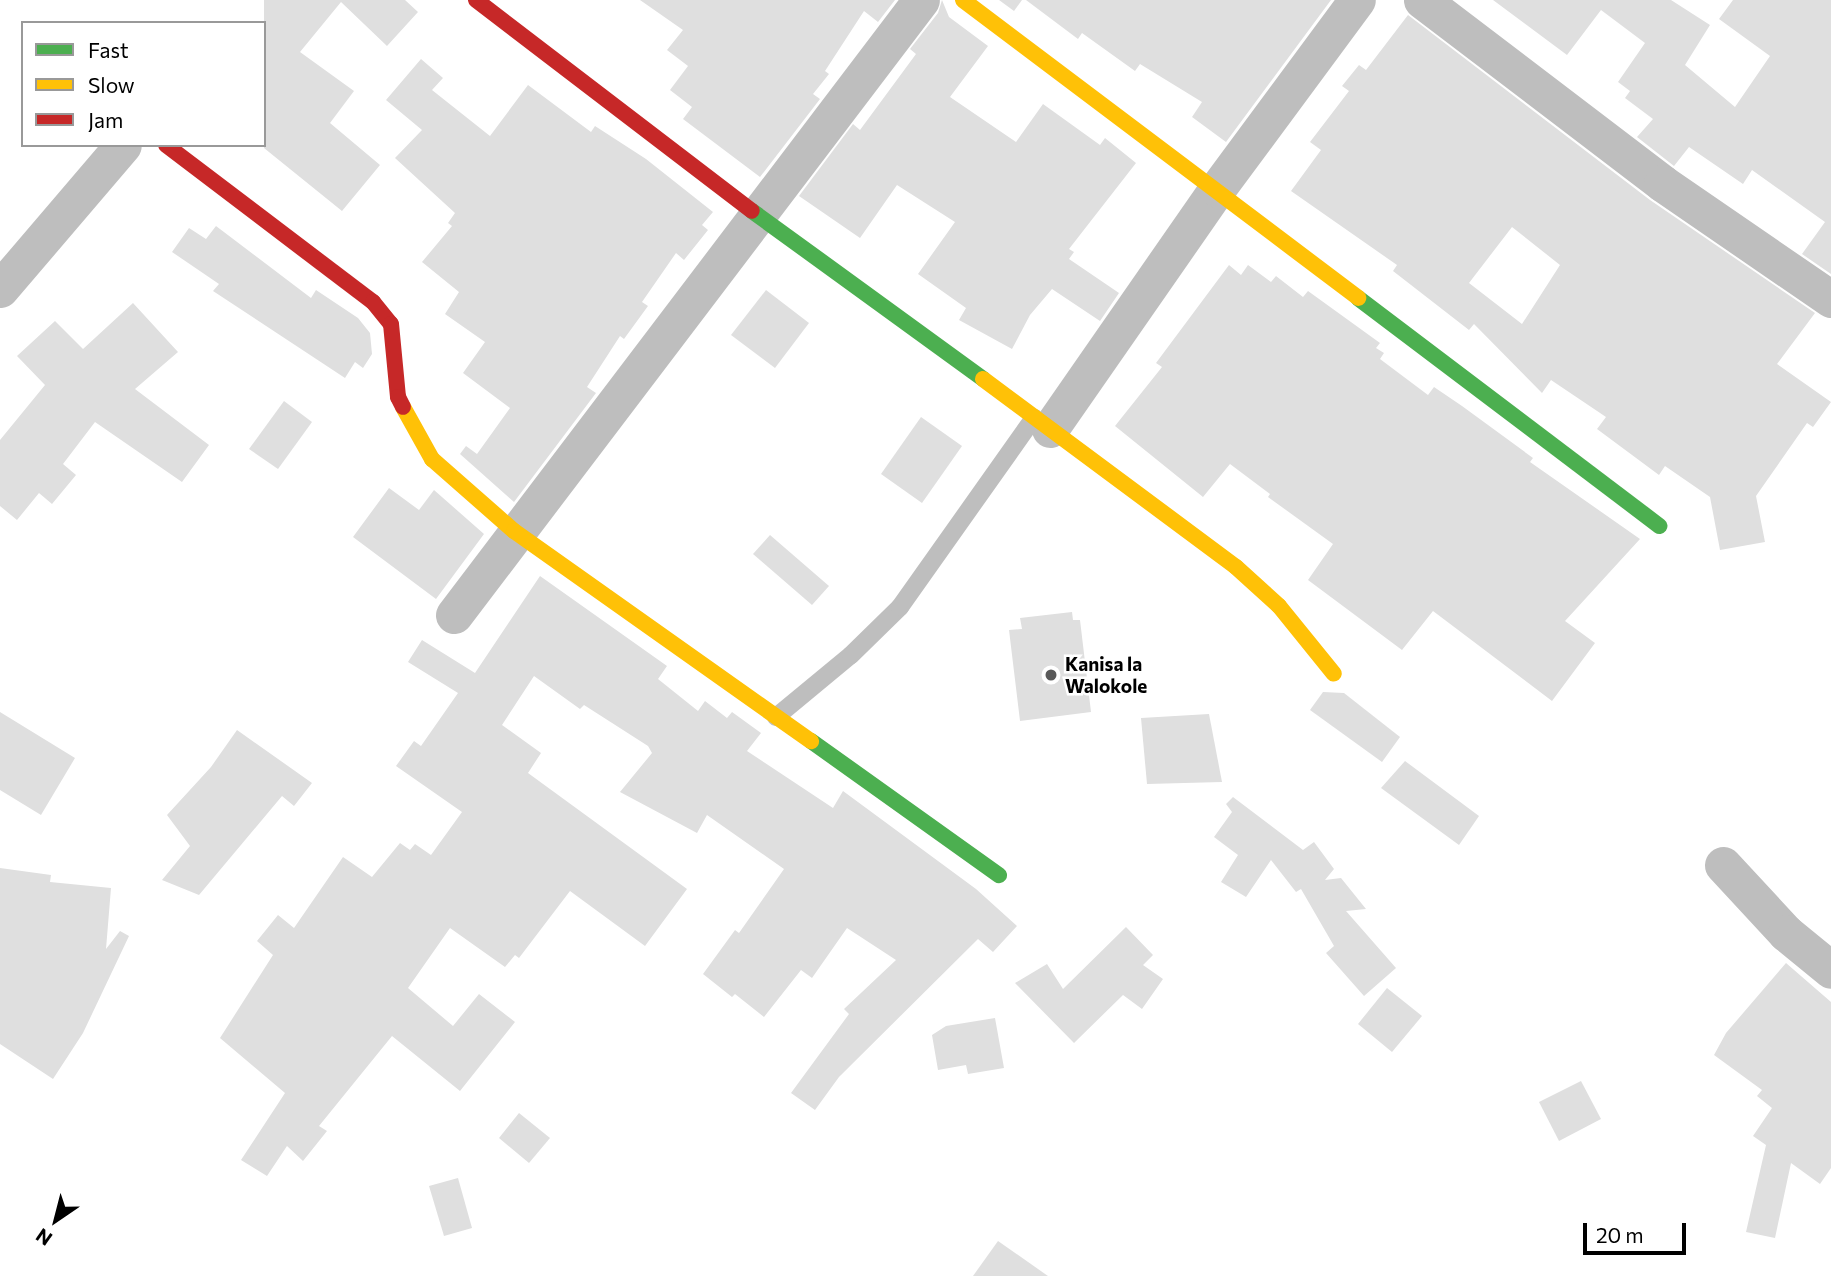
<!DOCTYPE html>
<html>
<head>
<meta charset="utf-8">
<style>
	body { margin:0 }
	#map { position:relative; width:1831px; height:1276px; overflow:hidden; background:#fff; font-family:Commissioner,sans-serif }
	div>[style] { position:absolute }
	.building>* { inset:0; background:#dfdfdf }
	.lane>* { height:18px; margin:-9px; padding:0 9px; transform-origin:9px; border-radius:9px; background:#bebebe }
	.street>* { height:37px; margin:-18.5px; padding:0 18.5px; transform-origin:18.5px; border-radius:18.5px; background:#bebebe }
	.fast>* { height:16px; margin:-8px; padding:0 8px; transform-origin:8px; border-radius:8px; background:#4caf50 }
	.slow>* { height:16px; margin:-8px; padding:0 8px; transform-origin:8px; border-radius:8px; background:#ffc107 }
	.jam>* { height:16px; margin:-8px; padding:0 8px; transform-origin:8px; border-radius:8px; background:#c62828 }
	.dots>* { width:19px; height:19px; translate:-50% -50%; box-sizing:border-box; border:4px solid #fff; border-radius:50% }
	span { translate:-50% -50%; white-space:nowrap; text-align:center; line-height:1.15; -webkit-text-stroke:5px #fff; paint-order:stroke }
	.poi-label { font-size:19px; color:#000; font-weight:700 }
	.left { translate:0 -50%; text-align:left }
	.legend { position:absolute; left:21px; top:21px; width:245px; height:126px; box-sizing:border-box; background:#fff; border:2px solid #999; margin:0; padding:9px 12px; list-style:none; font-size:21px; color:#000 }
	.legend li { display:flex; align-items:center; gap:14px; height:35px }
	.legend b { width:35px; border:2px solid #999 }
	.north { position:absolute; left:21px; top:1185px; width:70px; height:70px; -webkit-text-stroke:5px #fff; paint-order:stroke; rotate:215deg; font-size:19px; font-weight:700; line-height:28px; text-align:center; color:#000 }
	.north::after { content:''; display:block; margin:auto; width:24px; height:32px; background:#000; clip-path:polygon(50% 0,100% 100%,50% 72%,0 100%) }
	.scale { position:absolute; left:1583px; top:1223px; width:103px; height:32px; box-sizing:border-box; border:4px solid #000; border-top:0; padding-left:9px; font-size:21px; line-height:24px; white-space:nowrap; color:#000; -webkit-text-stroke:5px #fff; paint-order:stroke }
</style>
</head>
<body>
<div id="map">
	<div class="building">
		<div style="clip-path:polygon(264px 0,405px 0,418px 12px,387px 46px,341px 2px,300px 52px,354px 91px,330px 123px,380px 165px,342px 211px,264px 148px)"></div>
		<div style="clip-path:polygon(640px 0,895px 0,878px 22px,864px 11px,825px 71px,829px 74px,813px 94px,820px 99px,760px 177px,683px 119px,692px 107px,670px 90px,688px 66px,667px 50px,683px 30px)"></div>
		<div style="clip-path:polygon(942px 0,949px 17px,988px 46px,950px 97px,1016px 142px,1043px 104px,1100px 145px,1105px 138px,1136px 163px,1069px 249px,1074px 252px,1069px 259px,1119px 293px,1100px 321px,1052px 289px,1030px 315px,1012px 349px,959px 320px,966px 308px,918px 274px,955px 222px,897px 185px,860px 238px,799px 196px,853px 124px,860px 130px,916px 54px,910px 49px,938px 13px)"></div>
		<div style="clip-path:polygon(999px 0,1022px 0,1014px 11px)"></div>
		<div style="clip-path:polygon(1026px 0,1331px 0,1226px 142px,1192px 117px,1202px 102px,1140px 64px,1135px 71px,1082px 33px,1078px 39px)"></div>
		<div style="clip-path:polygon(1493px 0,1671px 0,1710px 25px,1685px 65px,1735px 107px,1770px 56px,1719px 19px,1733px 0,1831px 0,1831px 274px,1802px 254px,1825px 222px,1752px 170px,1743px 184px,1689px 147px,1674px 166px,1637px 137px,1653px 119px,1625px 98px,1630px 91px,1618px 82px,1645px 43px,1601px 10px,1567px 55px)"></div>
		<div style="clip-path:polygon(evenodd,1408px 15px,1650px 200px,1815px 313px,1777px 364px,1831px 402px,1813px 427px,1807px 423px,1756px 496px,1765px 542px,1720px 550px,1710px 497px,1665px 466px,1659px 475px,1597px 429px,1606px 417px,1551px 380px,1542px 393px,1474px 324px,1469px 330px,1393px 271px,1397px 265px,1291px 191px,1321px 150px,1310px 142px,1349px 91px,1342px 86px,1359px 65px,1366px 70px,1408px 15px,1512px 227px,1560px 265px,1522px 324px,1469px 283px,1512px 227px)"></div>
		<div style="clip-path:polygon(421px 59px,443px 78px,432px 90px,490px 136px,528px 85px,591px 132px,595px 126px,646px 159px,713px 212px,702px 225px,708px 230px,684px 260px,676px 253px,642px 302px,648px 306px,624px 339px,620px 336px,587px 387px,596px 393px,514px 502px,460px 454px,466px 446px,477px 454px,510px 408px,463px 373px,485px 342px,445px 314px,459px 292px,422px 262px,452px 226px,448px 223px,455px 213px,395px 158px,422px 130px,386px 100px)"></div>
		<div style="clip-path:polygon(216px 226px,311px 298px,316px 290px,358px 318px,370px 333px,372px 354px,363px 368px,355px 362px,345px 378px,213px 291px,219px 284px,172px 252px,189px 228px,206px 239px)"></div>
		<div style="clip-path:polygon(1229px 265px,1241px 275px,1248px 265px,1271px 282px,1276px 276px,1303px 297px,1308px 291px,1380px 343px,1376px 348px,1384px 353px,1380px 359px,1428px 395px,1434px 387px,1462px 406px,1533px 458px,1530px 462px,1640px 539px,1565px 621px,1595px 643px,1552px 701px,1433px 611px,1402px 650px,1308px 580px,1333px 544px,1268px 497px,1270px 494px,1230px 464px,1203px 497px,1115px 426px,1162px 367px,1156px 363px)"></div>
		<div style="clip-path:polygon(766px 290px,809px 323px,775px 368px,731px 335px)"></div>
		<div style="clip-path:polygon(133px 303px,178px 352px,135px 389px,209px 445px,182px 482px,95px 422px,63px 464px,76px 475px,52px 504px,39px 493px,17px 520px,0 506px,0 440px,45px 385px,17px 356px,55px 321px,83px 349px)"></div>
		<div style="clip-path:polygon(284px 401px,312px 422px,278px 469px,249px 449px)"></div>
		<div style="clip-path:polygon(921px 417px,962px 446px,922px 503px,881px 474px)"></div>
		<div style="clip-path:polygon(389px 488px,419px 510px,434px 490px,484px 534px,436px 599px,353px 537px)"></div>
		<div style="clip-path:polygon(770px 535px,829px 586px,812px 605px,753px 554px)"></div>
		<div style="clip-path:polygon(540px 576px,667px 666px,658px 679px,698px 711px,705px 701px,727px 718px,732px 712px,761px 733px,747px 751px,833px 808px,843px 791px,976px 889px,1017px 926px,993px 952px,978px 939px,839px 1077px,815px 1110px,791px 1093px,849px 1014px,844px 1009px,896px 960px,847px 928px,812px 978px,801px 970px,764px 1017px,735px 994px,732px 997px,703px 974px,735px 930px,739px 933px,784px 869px,707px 815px,697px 833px,620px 792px,652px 753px,648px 746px,584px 705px,580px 709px,534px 676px,502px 725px,541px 753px,528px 773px,687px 889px,645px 946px,570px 891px,519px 958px,515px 955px,505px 967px,450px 928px,408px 988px,453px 1026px,479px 994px,515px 1022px,460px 1091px,392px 1036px,319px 1126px,327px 1131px,303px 1161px,287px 1146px,267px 1176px,241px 1160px,285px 1093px,220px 1038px,273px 955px,257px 941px,278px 915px,294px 928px,343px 857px,372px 877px,400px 843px,410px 850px,415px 844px,431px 855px,462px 812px,396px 766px,414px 741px,421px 746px,458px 693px,408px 662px,422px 640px,475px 673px)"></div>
		<div style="clip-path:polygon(1072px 612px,1073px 620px,1080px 620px,1091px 712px,1020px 721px,1009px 630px,1022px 629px,1020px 618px)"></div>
		<div style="clip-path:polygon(1323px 692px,1344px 693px,1400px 737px,1382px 762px,1310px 710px)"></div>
		<div style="clip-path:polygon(0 712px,75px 758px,41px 815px,0 790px)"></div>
		<div style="clip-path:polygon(1209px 714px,1222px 782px,1147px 784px,1141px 718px)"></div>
		<div style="clip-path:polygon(237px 730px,312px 783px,294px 806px,282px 796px,199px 895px,162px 880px,190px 846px,167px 815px,211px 767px)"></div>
		<div style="clip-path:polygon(1405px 761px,1479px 816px,1459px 845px,1381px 788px)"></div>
		<div style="clip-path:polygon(1233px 797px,1303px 850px,1314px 842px,1334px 869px,1325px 880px,1341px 878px,1366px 909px,1346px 911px,1396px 968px,1364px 996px,1326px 953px,1334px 946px,1301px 889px,1296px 892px,1271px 860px,1246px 897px,1221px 882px,1238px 855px,1214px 837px,1232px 812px,1226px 804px)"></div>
		<div style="clip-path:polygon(0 868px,51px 875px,50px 882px,111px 888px,106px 949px,120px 931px,129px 936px,83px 1033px,53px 1079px,0 1044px)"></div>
		<div style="clip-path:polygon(1126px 927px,1153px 955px,1143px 965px,1163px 979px,1142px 1009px,1123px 995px,1074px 1043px,1015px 983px,1047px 964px,1063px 989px)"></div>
		<div style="clip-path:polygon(1786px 963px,1831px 1002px,1831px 1168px,1820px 1184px,1791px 1163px,1775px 1238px,1746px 1232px,1766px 1145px,1753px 1136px,1772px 1108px,1757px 1096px,1762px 1090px,1714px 1055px,1726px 1033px)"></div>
		<div style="clip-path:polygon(1387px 988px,1422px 1016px,1392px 1052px,1358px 1024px)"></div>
		<div style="clip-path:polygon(995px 1018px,1004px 1068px,968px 1074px,966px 1065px,938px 1070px,932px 1035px,946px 1026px)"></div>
		<div style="clip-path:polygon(1581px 1081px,1601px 1119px,1559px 1141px,1539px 1102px)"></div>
		<div style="clip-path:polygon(519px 1113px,550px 1138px,529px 1163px,499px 1138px)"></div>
		<div style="clip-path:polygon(458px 1178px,472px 1228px,444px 1236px,429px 1186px)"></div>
		<div style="clip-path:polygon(998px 1241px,1048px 1276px,973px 1276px)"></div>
	</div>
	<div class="lane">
		<div style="left:776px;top:717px;width:97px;rotate:-39.6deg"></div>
		<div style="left:851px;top:655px;width:69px;rotate:-44.4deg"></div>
		<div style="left:900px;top:607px;width:232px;rotate:-54.7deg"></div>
	</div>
	<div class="street">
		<div style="left:1422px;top:0;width:302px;rotate:37.3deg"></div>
		<div style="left:1662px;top:183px;width:205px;rotate:34.5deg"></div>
		<div style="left:0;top:289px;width:189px;rotate:-49.5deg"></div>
		<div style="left:1050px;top:429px;width:292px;rotate:-55.2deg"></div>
		<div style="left:1217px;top:189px;width:235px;rotate:-53.5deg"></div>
		<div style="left:454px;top:615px;width:772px;rotate:-52.79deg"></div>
		<div style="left:1723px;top:865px;width:93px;rotate:47.2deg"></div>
		<div style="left:1786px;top:933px;width:58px;rotate:39.4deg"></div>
	</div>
	<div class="fast">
		<div style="left:752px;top:211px;width:286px;rotate:36deg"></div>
		<div style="left:1358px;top:298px;width:378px;rotate:37.1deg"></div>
		<div style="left:811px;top:741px;width:231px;rotate:35.5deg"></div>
	</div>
	<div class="slow">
		<div style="left:963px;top:0;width:495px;rotate:37deg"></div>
		<div style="left:983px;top:379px;width:315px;rotate:36.6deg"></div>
		<div style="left:1236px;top:567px;width:58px;rotate:42.2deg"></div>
		<div style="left:1279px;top:606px;width:87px;rotate:51deg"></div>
		<div style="left:403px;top:407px;width:60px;rotate:60.9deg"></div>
		<div style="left:432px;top:459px;width:109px;rotate:41.3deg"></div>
		<div style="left:514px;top:531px;width:364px;rotate:35.3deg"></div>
	</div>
	<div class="jam">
		<div style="left:476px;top:0;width:347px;rotate:37.4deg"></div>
		<div style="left:166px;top:145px;width:260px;rotate:37.2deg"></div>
		<div style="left:373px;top:302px;width:28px;rotate:51deg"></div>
		<div style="left:391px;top:324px;width:73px;rotate:84.5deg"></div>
		<div style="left:398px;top:397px;width:11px;rotate:63deg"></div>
	</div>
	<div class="dots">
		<div style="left:1051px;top:675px;background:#595959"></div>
	</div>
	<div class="poi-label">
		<span class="left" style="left:1065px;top:675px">Kanisa la<br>Walokole</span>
	</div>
	<ul class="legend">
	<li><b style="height:9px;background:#4caf50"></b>Fast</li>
	<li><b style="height:9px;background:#ffc107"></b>Slow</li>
	<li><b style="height:9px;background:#c62828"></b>Jam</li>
	</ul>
	<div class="north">N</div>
	<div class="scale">20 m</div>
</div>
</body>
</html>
